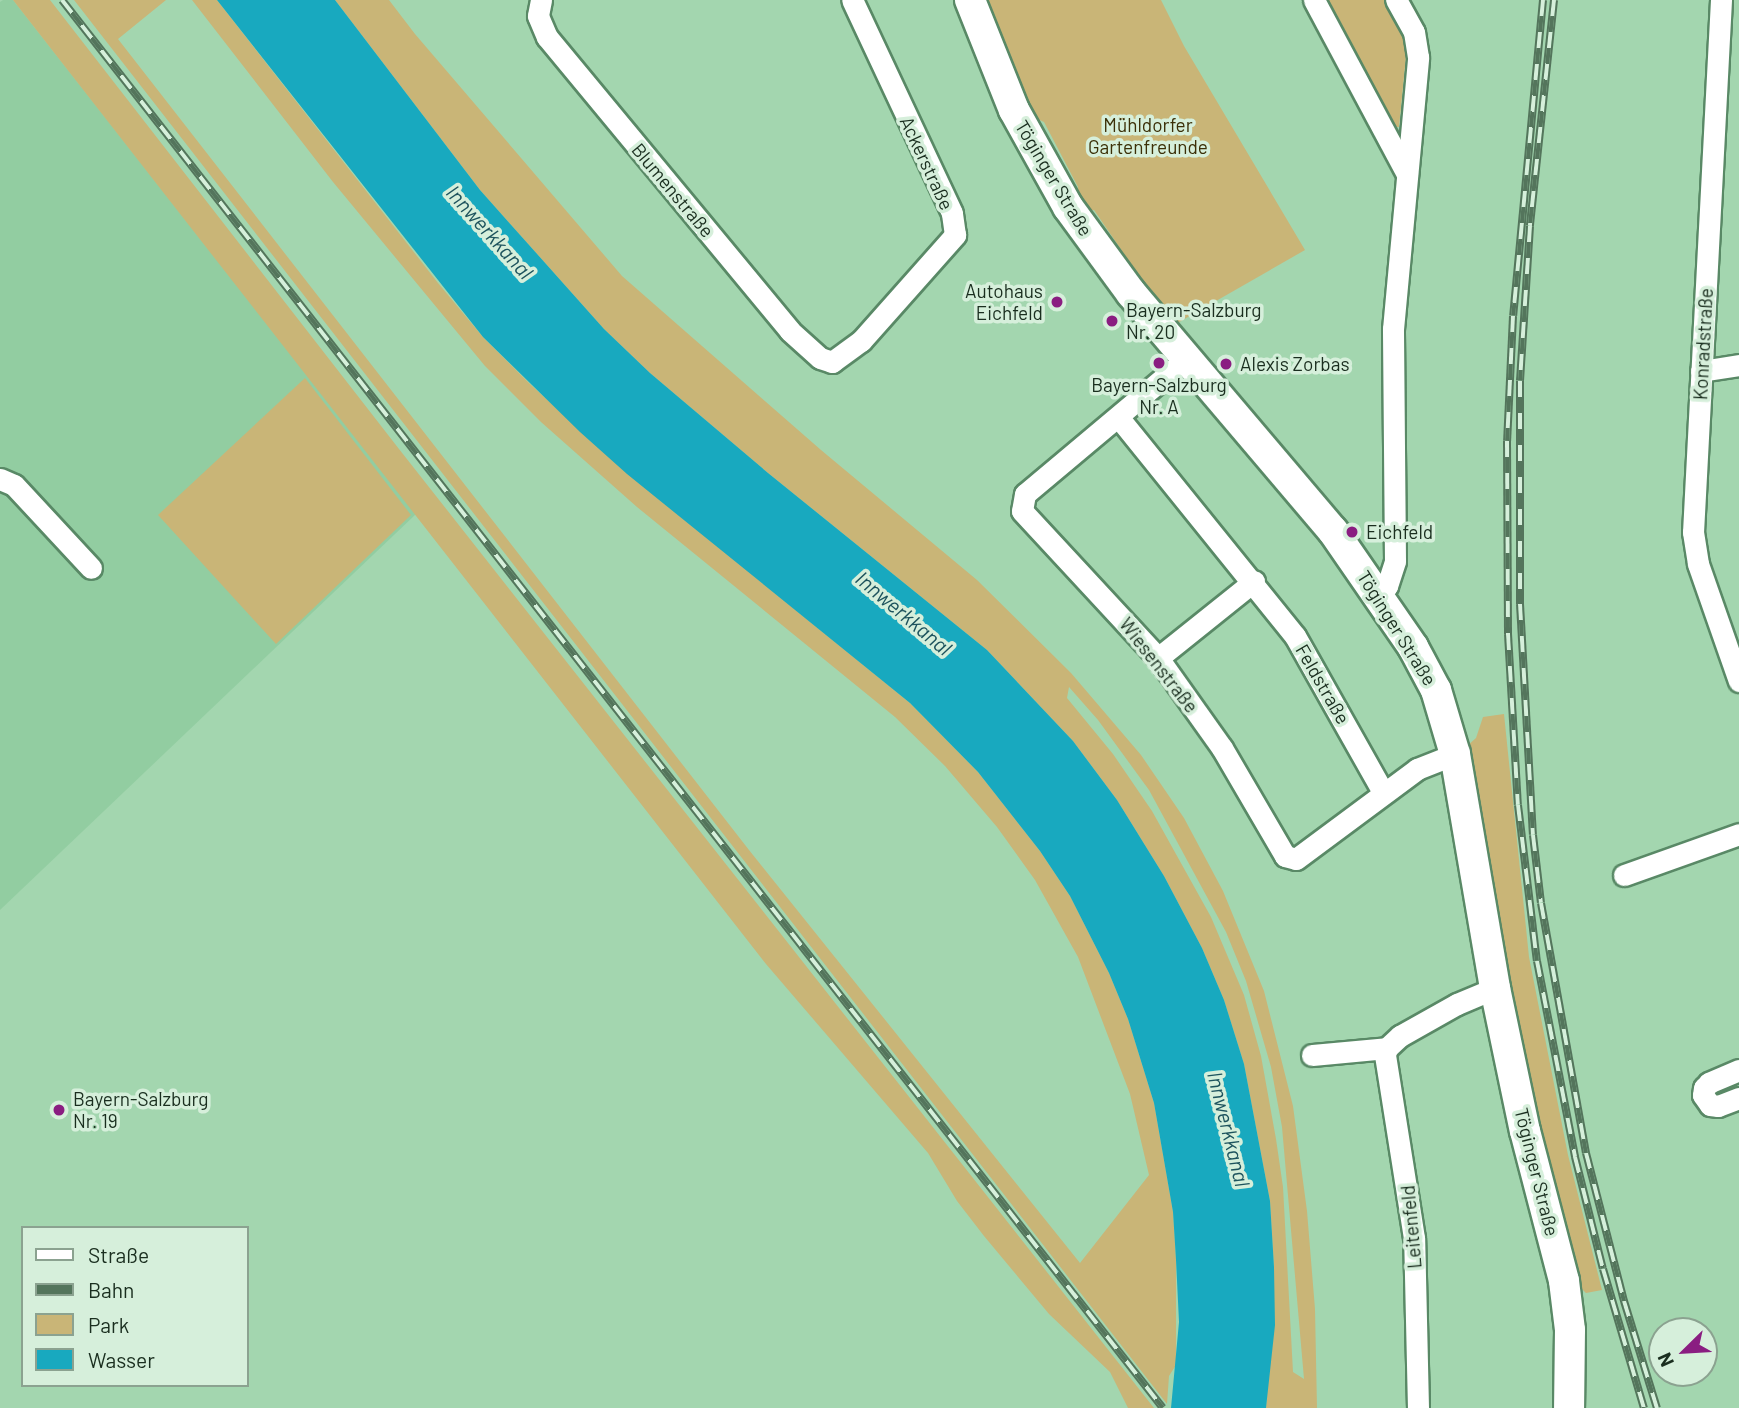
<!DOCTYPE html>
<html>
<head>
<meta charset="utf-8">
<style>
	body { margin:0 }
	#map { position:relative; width:1739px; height:1408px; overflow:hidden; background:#a3d6af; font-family:Barlow,sans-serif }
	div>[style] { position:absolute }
	.built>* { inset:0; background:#92cda1 }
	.green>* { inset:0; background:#c9b577 }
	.water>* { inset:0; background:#18a9bf }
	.roads { filter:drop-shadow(2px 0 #598966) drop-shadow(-2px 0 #598966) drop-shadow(0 2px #598966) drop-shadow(0 -2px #598966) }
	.street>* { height:21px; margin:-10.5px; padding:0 10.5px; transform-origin:10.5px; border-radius:10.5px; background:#fff }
	.secondary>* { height:30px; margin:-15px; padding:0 15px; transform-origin:15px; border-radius:15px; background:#fff }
	.rail>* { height:8px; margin-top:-4px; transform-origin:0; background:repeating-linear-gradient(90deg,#d6efdb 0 16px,#54755c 0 32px); box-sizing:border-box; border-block:2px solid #54755c }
	.dots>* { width:19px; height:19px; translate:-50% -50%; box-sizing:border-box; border:4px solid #d6efdb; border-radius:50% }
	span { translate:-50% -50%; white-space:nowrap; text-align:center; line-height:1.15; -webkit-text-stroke:7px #d6efdb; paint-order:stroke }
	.park-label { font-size:19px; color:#3b2f07 }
	.street-label { font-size:19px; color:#1a2e1f }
	.poi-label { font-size:19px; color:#1a2e1f }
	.right { translate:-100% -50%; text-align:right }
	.left { translate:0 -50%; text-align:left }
	.water-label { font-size:21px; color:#1d535d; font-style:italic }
	.legend { position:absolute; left:21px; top:1226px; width:228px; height:161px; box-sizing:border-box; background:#d6efdb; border:2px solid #8ba290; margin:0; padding:9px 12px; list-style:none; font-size:21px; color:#1a2e1f }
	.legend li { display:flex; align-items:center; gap:14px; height:35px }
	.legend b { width:35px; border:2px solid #8ba290 }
	.north { position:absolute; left:1648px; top:1317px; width:70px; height:70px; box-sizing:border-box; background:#d6efdb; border:2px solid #8ba290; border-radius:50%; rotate:246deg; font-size:19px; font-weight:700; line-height:28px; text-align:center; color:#1a2e1f }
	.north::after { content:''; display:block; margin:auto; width:24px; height:32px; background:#8a1d81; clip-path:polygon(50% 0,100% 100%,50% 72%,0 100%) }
</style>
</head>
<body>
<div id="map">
	<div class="built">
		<div style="clip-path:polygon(3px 0,13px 0,416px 514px,0 910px,0 2px)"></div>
	</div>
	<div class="green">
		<div style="clip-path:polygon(13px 0,50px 0,399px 449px,1154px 1408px,1128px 1408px,1110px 1372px,1049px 1314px,984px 1236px,957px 1201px,928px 1153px,766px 964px)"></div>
		<div style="clip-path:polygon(74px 0,166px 0,118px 39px,749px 850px,1080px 1263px,1149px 1175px,1130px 1094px,1078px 957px,1035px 880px,997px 827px,945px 766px,895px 717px,637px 507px,541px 422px,485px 366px,333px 182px,192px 0,217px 0,438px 283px,483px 337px,529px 383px,627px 473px,910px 703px,978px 772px,1040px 851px,1070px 896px,1109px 973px,1128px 1019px,1154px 1103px,1173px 1212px,1176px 1260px,1176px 1365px,1169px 1376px,1167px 1404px)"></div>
		<div style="clip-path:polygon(evenodd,335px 0,389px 0,415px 34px,622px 276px,821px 450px,977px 580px,1071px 673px,1141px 755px,1184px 818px,1223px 891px,1264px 991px,1293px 1106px,1307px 1211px,1315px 1309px,1317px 1408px,1266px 1408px,1274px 1267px,1270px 1201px,1244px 1064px,1224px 1000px,1202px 948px,1164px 876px,1117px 800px,1073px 741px,987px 650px,768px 473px,650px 373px,604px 329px,480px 190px,335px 0,1069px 687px,1098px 720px,1149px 790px,1226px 932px,1246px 981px,1271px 1067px,1282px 1127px,1304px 1379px,1293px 1372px,1283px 1187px,1276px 1139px,1261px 1056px,1244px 995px,1211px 917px,1152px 811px,1113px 754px,1067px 698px,1069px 687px)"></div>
		<div style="clip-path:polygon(982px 0,1161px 0,1184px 46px,1305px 250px,1174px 325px,1121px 262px,1122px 251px,1094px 210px,1084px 212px,1074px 197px,1078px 187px,1044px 122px,1031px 116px)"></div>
		<div style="clip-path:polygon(1322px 0,1386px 0,1407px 47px,1399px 127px,1390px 127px)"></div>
		<div style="clip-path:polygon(305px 378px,411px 515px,276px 644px,158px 515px)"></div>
		<div style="clip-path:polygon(1504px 714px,1529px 957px,1568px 1155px,1602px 1290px,1586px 1293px,1577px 1284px,1574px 1264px,1517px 1037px,1467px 746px,1476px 738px,1483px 717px)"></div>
	</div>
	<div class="water">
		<div style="clip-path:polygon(217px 0,335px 0,480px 190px,604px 329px,650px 373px,768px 473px,987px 650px,1073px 741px,1117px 800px,1164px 876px,1202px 948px,1224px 1000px,1244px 1064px,1270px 1201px,1274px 1267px,1275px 1325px,1266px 1408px,1171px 1408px,1179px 1322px,1176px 1260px,1173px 1212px,1154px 1103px,1128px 1019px,1109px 973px,1070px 896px,1040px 851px,978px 772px,910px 703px,627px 474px,580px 432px,483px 337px)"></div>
	</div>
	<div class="roads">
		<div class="street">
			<div style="left:541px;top:0;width:16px;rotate:101deg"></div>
			<div style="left:538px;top:16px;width:23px;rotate:67deg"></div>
			<div style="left:547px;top:37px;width:381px;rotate:50.4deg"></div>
			<div style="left:790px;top:331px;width:40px;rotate:42deg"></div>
			<div style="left:820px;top:358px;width:13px;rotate:18deg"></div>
			<div style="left:832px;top:362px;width:36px;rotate:-36deg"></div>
			<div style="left:861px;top:341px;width:142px;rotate:-48.4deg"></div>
			<div style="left:955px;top:235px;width:22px;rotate:-98deg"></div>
			<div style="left:952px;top:213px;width:235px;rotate:-115.1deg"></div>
			<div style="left:1314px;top:0;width:197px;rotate:61.9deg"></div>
			<div style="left:1721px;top:0;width:533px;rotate:93.01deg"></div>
			<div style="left:1693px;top:532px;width:32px;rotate:81deg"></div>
			<div style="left:1698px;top:564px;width:124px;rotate:70.7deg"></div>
			<div style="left:1186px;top:359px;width:210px;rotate:140deg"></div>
			<div style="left:1025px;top:494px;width:17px;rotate:100deg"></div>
			<div style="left:1022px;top:511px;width:200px;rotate:47.2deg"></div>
			<div style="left:1158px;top:658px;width:110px;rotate:54.6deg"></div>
			<div style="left:1222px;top:748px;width:125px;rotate:59.7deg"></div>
			<div style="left:1285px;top:856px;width:11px;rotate:15deg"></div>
			<div style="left:1296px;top:859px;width:151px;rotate:-36.6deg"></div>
			<div style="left:1417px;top:769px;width:41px;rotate:-21.5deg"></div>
			<div style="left:1701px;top:371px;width:38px;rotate:-9deg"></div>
			<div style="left:1119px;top:418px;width:280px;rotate:51.1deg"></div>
			<div style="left:1295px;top:636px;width:179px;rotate:60.6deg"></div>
			<div style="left:0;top:479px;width:15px;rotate:23deg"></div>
			<div style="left:14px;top:485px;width:113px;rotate:47.1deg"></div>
			<div style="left:1379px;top:595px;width:12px;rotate:-48deg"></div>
			<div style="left:1387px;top:586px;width:26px;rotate:-72deg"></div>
			<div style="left:1395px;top:561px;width:232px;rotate:-90.5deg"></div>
			<div style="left:1393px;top:329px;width:273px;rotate:-84.7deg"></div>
			<div style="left:1418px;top:57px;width:25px;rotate:-99deg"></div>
			<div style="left:1414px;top:32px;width:37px;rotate:-119deg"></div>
			<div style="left:1158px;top:658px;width:123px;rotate:-38.7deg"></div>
			<div style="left:1624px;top:875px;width:122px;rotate:-19.6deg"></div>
			<div style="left:1312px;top:1055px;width:75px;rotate:-5.3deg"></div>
			<div style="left:1739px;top:1070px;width:33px;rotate:157deg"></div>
			<div style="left:1709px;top:1083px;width:7px;rotate:135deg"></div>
			<div style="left:1704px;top:1088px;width:7px;rotate:98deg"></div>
			<div style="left:1703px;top:1095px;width:12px;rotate:55deg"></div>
			<div style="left:1710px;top:1105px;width:8px;rotate:7deg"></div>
			<div style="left:1718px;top:1106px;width:22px;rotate:-21deg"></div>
			<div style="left:1418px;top:1408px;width:170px;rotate:-91.3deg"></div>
			<div style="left:1414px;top:1238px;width:186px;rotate:-99deg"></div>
			<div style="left:1385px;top:1054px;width:6px;rotate:-72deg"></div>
			<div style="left:1387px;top:1048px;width:18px;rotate:-43deg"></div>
			<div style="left:1400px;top:1036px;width:65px;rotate:-29.3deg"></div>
			<div style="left:1457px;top:1004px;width:41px;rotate:-22.8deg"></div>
		</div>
		<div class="secondary">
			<div style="left:970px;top:0;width:118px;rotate:68.2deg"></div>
			<div style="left:1014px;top:110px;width:111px;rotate:60.9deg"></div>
			<div style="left:1068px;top:207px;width:107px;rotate:53.8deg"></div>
			<div style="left:1131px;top:293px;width:312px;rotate:49.7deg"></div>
			<div style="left:1333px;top:531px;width:141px;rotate:55.4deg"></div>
			<div style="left:1413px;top:647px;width:49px;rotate:61.9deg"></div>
			<div style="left:1436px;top:690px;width:67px;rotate:73.5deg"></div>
			<div style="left:1455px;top:754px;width:237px;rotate:80.3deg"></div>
			<div style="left:1495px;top:988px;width:146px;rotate:78.2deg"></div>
			<div style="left:1525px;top:1131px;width:155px;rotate:75.4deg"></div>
			<div style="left:1564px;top:1281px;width:49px;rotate:83deg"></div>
			<div style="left:1570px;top:1330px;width:78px;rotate:90.7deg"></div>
		</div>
	</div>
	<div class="rail">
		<div style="left:62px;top:0;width:1787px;rotate:51.98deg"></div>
		<div style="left:1543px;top:0;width:317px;rotate:95.4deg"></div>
		<div style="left:1513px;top:316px;width:125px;rotate:92.7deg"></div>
		<div style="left:1507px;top:441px;width:193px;rotate:89.7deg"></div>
		<div style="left:1508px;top:634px;width:171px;rotate:86.7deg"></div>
		<div style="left:1518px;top:805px;width:157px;rotate:83.1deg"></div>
		<div style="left:1537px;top:961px;width:200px;rotate:79deg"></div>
		<div style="left:1575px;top:1157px;width:115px;rotate:76deg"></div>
		<div style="left:1603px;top:1269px;width:145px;rotate:73.6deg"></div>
		<div style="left:1554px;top:0;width:227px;rotate:96.1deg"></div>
		<div style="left:1530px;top:226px;width:155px;rotate:93.7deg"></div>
		<div style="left:1520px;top:381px;width:223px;rotate:90deg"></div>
		<div style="left:1520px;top:604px;width:231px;rotate:86.8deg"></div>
		<div style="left:1533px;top:835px;width:68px;rotate:83.3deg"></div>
		<div style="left:1541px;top:903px;width:254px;rotate:79.8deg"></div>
		<div style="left:1586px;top:1153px;width:153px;rotate:75.6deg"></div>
		<div style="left:1624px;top:1301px;width:112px;rotate:72.9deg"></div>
	</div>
	<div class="dots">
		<div style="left:1057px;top:302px;background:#8a1d81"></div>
		<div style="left:1112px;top:321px;background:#8a1d81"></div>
		<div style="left:1159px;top:363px;background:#8a1d81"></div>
		<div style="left:1226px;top:364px;background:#8a1d81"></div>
		<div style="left:1352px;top:532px;background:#8a1d81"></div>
		<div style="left:59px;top:1110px;background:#8a1d81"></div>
	</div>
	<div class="park-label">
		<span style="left:1148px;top:136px">Mühldorfer<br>Gartenfreunde</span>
	</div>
	<div class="street-label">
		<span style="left:927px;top:163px;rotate:65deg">Ackerstraße</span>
		<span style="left:1054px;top:178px;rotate:59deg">Töginger Straße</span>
		<span style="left:673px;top:190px;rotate:50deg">Blumenstraße</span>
		<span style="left:1703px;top:344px;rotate:-87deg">Konradstraße</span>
		<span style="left:1397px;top:628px;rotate:58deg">Töginger Straße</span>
		<span style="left:1159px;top:665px;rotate:52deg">Wiesenstraße</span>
		<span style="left:1323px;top:684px;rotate:60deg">Feldstraße</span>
		<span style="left:1537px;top:1172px;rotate:76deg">Töginger Straße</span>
		<span style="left:1411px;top:1227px;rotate:-95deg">Leitenfeld</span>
	</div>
	<div class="poi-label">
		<span class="right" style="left:1043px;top:302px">Autohaus<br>Eichfeld</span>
		<span class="left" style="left:1126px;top:321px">Bayern-Salzburg<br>Nr. 20</span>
		<span class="left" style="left:1240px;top:364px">Alexis Zorbas</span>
		<span style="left:1159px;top:396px">Bayern-Salzburg<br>Nr. A</span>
		<span class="left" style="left:1366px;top:532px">Eichfeld</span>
		<span class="left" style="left:73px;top:1110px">Bayern-Salzburg<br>Nr. 19</span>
	</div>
	<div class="water-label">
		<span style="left:490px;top:232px;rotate:48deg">Innwerkkanal</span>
		<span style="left:904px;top:613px;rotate:40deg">Innwerkkanal</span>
		<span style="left:1229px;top:1129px;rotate:76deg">Innwerkkanal</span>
	</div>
	<ul class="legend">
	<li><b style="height:9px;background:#fff"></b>Straße</li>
	<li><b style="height:9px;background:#54755c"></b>Bahn</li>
	<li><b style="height:19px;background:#c9b577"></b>Park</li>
	<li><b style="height:19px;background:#18a9bf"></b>Wasser</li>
	</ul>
	<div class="north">N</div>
</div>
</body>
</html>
